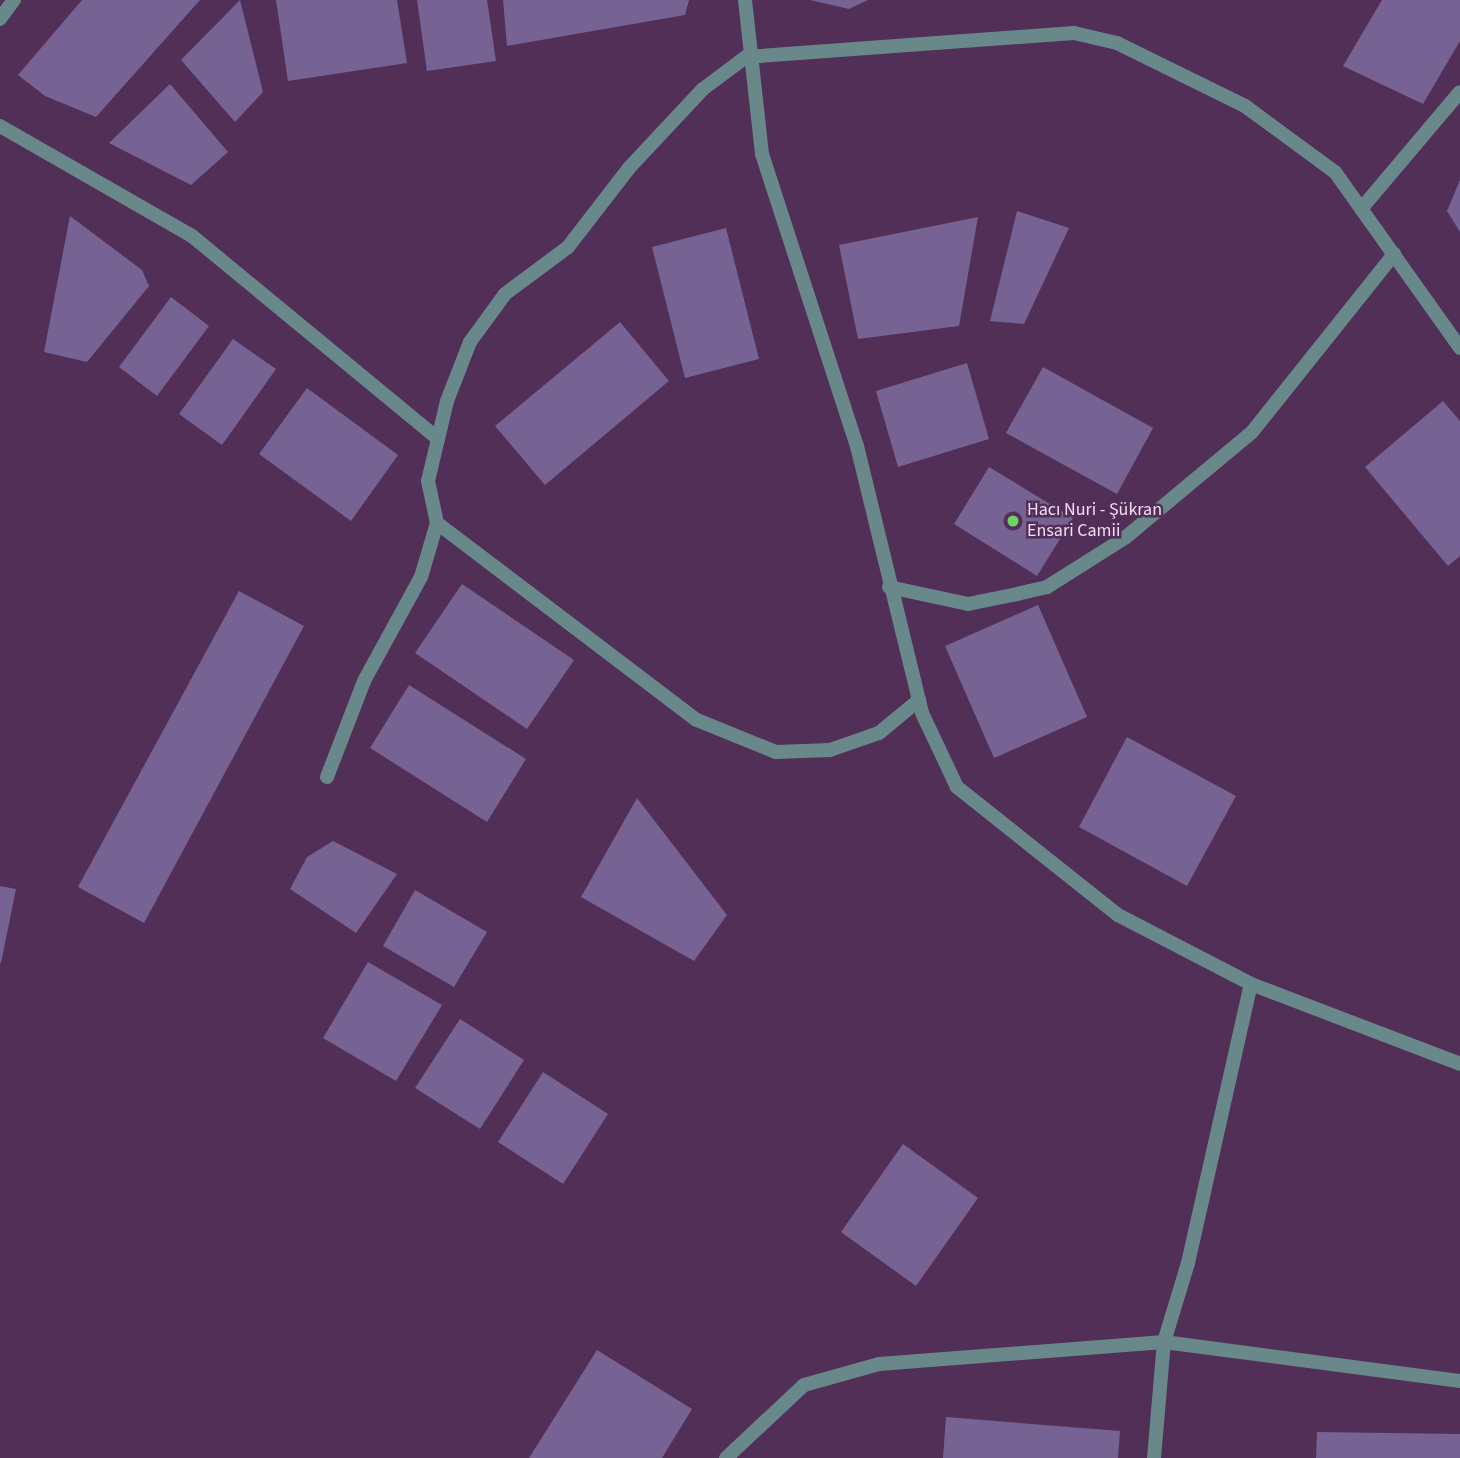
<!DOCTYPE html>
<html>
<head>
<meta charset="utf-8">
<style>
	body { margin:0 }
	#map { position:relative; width:1460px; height:1458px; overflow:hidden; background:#512f57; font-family:"Source Sans 3",sans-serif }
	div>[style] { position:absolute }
	.building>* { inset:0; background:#766394 }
	.minor>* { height:14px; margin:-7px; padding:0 7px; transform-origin:7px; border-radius:7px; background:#69888a }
	.dots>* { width:19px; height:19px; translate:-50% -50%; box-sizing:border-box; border:4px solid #512f57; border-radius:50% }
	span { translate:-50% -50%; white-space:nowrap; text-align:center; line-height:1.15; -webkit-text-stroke:5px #512f57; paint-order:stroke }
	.poi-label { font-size:18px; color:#f2ddf5 }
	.left { translate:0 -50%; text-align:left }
</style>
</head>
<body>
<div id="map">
	<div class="building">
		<div style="clip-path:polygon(82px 0,200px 0,96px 117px,45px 96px,18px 75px)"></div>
		<div style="clip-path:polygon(240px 0,263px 92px,235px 122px,181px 60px)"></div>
		<div style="clip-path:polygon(276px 0,397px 0,407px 63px,288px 81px)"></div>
		<div style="clip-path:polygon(417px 0,487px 0,496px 61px,427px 71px)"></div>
		<div style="clip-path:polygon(503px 0,689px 0,685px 15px,507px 46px)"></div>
		<div style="clip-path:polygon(810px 0,868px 0,849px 9px)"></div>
		<div style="clip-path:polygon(1382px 0,1460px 0,1460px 41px,1423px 104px,1343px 66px)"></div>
		<div style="clip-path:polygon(170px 84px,228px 152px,191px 185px,109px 143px)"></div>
		<div style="clip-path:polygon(1460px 180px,1460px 232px,1447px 211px)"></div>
		<div style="clip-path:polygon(1017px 211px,1069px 228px,1024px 324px,990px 321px)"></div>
		<div style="clip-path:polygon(70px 216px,142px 270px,149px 286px,87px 362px,44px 352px)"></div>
		<div style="clip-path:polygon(978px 217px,959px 326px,858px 339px,839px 245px)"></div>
		<div style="clip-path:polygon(726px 228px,759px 359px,685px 378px,652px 247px)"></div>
		<div style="clip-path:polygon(171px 297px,209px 326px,157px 396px,119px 367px)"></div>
		<div style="clip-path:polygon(620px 322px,669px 381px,545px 485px,495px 426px)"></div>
		<div style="clip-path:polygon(233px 339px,276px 369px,222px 445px,179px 414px)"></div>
		<div style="clip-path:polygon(967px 363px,989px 439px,898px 467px,876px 391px)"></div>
		<div style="clip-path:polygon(1043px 367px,1153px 428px,1117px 494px,1006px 433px)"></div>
		<div style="clip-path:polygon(307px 388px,398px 455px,351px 521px,259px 454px)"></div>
		<div style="clip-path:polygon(1443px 401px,1460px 421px,1460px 556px,1448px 566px,1365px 467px)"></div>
		<div style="clip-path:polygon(989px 467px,1073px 518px,1037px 576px,954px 524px)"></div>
		<div style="clip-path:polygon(462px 584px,574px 660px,527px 729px,415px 653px)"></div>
		<div style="clip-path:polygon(239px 591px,304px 626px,144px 923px,78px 887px)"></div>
		<div style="clip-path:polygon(1038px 605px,1087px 717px,994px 758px,945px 646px)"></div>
		<div style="clip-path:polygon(409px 685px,526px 759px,487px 822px,370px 748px)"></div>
		<div style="clip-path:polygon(1127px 737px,1236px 796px,1187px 886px,1079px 827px)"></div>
		<div style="clip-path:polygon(637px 798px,727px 915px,694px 961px,581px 897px)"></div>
		<div style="clip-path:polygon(333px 841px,397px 874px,356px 933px,290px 889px,307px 857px)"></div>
		<div style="clip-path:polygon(0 886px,16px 889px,1px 963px,0 963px)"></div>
		<div style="clip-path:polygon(415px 890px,487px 932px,454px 987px,383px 946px)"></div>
		<div style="clip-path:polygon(368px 962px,442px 1005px,396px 1081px,323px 1038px)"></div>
		<div style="clip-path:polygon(460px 1019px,524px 1060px,480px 1129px,415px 1088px)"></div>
		<div style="clip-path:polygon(543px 1072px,608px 1114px,563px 1184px,498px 1142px)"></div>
		<div style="clip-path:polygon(903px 1144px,978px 1198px,916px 1286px,841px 1232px)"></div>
		<div style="clip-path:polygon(597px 1350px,692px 1409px,662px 1458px,529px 1458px)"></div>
		<div style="clip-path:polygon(946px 1417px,1120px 1431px,1118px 1458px,943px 1458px)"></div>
		<div style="clip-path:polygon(1317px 1432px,1460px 1434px,1460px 1458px,1316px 1458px)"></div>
	</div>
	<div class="minor">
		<div style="left:745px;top:0;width:155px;rotate:83.7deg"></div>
		<div style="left:762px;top:154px;width:307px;rotate:72deg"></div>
		<div style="left:857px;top:446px;width:275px;rotate:76.3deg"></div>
		<div style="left:922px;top:713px;width:82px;rotate:64.7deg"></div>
		<div style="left:957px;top:787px;width:206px;rotate:38.5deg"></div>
		<div style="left:1118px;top:915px;width:150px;rotate:27.4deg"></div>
		<div style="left:1251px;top:984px;width:224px;rotate:20.9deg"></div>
		<div style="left:0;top:19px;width:24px;rotate:-54deg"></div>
		<div style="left:0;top:126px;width:221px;rotate:29.8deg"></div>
		<div style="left:192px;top:236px;width:319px;rotate:39.5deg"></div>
		<div style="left:1361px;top:209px;width:153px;rotate:-49.8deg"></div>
		<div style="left:437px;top:523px;width:326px;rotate:37.2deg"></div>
		<div style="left:697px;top:720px;width:85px;rotate:22.1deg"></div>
		<div style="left:776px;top:752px;width:54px;rotate:-2.1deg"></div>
		<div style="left:830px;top:750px;width:52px;rotate:-19.1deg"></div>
		<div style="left:879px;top:733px;width:52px;rotate:-39.5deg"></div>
		<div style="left:889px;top:587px;width:81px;rotate:12.1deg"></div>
		<div style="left:968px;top:604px;width:50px;rotate:-11.5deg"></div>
		<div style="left:1017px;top:594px;width:31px;rotate:-13deg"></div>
		<div style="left:1047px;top:587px;width:93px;rotate:-32.3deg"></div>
		<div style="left:1126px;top:537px;width:164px;rotate:-39.8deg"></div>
		<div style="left:1252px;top:432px;width:228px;rotate:-51.4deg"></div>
		<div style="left:327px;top:777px;width:103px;rotate:-68.9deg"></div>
		<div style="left:364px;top:681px;width:119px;rotate:-61.3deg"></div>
		<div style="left:421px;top:577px;width:56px;rotate:-73.5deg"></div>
		<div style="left:437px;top:523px;width:43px;rotate:-102.1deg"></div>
		<div style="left:428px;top:481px;width:82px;rotate:-76.6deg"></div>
		<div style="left:447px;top:401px;width:63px;rotate:-68.7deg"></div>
		<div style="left:470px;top:342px;width:59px;rotate:-53.9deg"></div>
		<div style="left:505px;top:294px;width:79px;rotate:-36.7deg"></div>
		<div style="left:568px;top:247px;width:100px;rotate:-52.3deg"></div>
		<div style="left:629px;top:168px;width:108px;rotate:-46.9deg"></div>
		<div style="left:703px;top:89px;width:54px;rotate:-36.7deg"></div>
		<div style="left:746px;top:57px;width:329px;rotate:-4.2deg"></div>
		<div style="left:1074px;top:33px;width:44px;rotate:13.1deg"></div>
		<div style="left:1117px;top:43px;width:143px;rotate:26.2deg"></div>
		<div style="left:1245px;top:106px;width:112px;rotate:36.3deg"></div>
		<div style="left:1335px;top:172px;width:216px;rotate:54.6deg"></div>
		<div style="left:726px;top:1458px;width:107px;rotate:-43.1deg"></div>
		<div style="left:804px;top:1385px;width:78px;rotate:-15.6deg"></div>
		<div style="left:879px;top:1364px;width:286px;rotate:-4.4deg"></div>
		<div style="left:1164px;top:1342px;width:299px;rotate:7.5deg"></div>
		<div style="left:1154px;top:1458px;width:116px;rotate:-85.1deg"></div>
		<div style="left:1164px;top:1342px;width:83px;rotate:-73.1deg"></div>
		<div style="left:1188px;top:1263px;width:286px;rotate:-77.3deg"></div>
	</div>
	<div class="dots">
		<div style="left:1013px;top:521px;background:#6dd361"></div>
	</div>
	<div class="poi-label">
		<span class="left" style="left:1027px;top:521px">Hacı Nuri - Şükran<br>Ensari Camii</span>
	</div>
</div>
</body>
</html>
